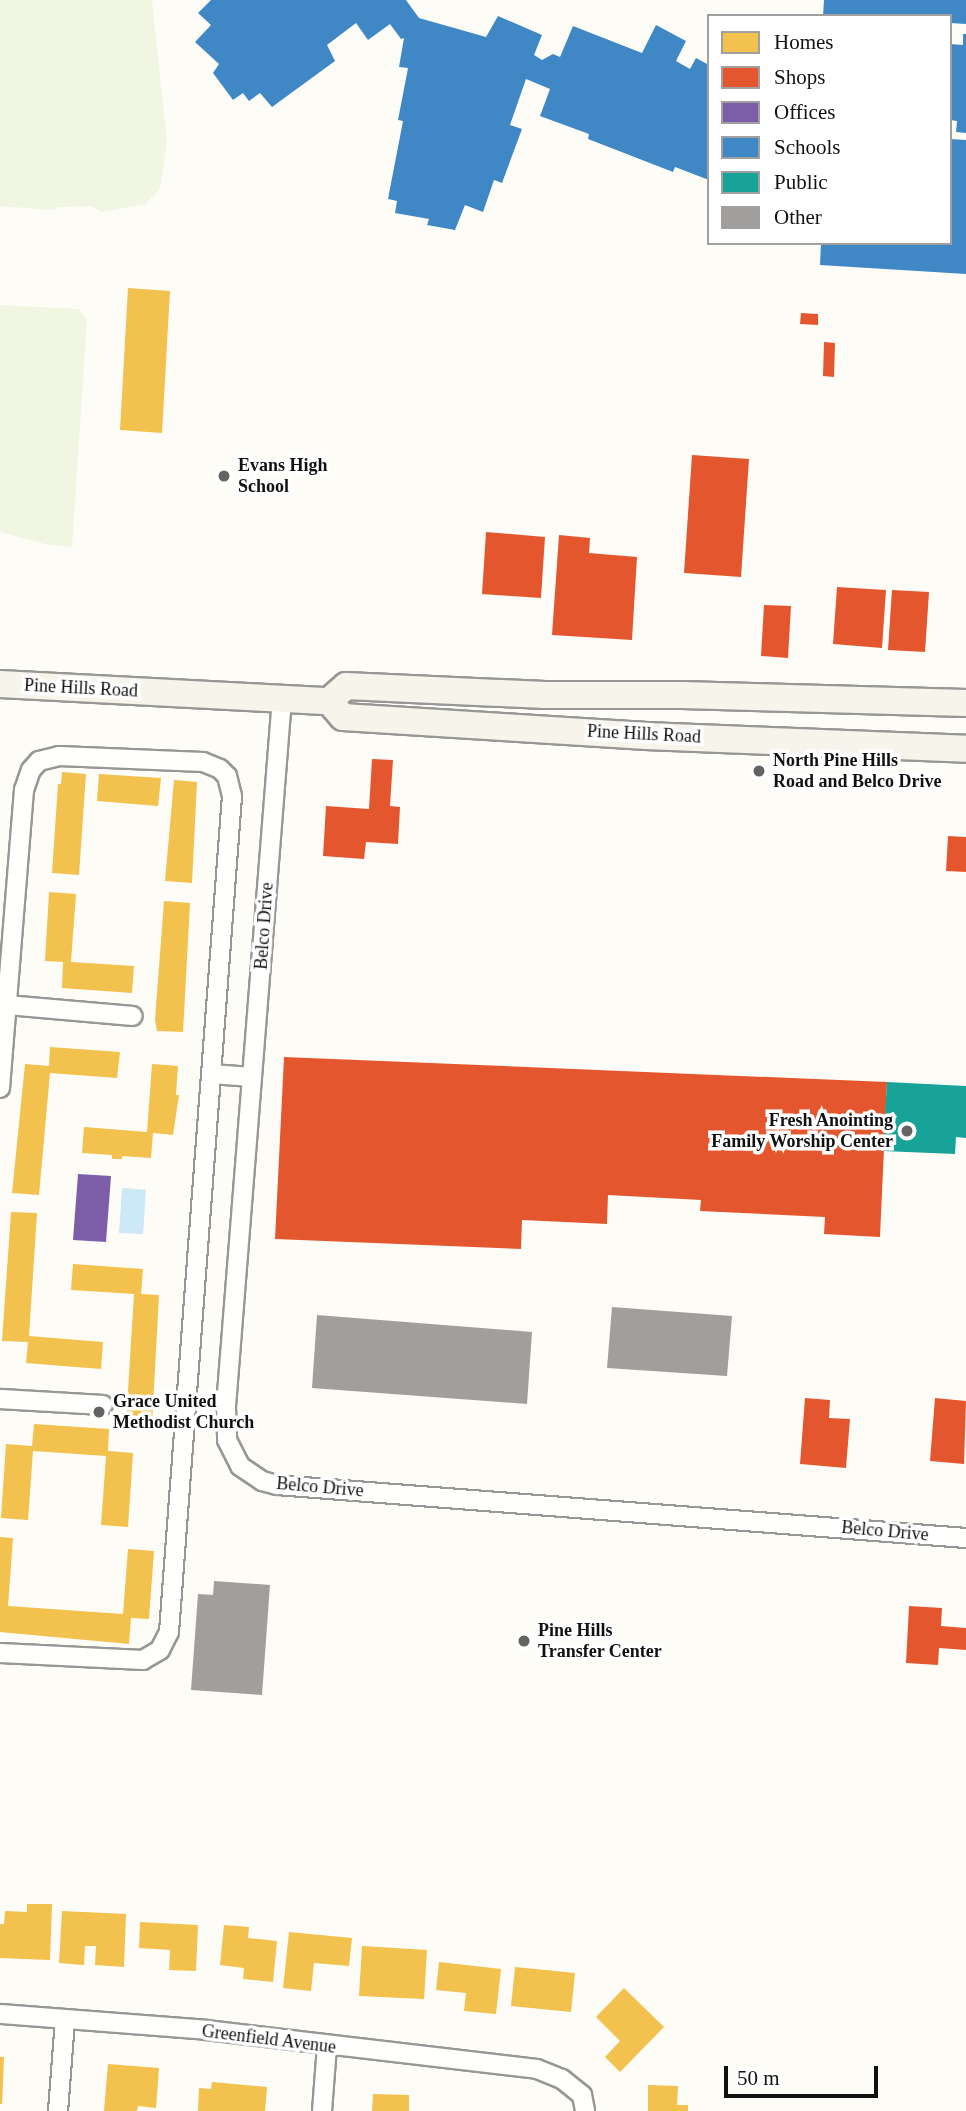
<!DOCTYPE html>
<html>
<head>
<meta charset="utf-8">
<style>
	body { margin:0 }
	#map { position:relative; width:966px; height:2111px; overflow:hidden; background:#fdfcf7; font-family:"Times New Roman",serif }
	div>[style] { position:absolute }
	.pitch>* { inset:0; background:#f0f6e1 }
	.water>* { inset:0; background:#cde8f7 }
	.homes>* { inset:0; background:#f2c14e }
	.shops>* { inset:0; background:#e4572e }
	.offices>* { inset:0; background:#7b5ea7 }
	.schools>* { inset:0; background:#3f88c5 }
	.public>* { inset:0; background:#17a398 }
	.building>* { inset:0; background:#a19f9c }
	.roads { filter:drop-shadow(2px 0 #979795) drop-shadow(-2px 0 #979795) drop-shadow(0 2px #979795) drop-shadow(0 -2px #979795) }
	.minor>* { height:18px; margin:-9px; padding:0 9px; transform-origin:9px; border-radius:9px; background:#fffffe }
	.secondary>* { height:26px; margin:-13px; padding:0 13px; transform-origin:13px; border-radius:13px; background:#f6f4eb }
	.dots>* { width:19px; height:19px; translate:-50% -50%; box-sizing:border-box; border:4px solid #fff; border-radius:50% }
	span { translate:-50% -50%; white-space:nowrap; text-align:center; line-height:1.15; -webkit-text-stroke:7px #fff; paint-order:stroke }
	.poi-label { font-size:18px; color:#111; font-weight:700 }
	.left { translate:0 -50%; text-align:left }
	.right { translate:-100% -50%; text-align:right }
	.street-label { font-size:18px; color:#111 }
	.legend { position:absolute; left:707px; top:14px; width:245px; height:231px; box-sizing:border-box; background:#fff; border:2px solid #a0a0a0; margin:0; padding:9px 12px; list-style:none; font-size:21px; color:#111 }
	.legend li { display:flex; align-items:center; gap:14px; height:35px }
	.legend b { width:35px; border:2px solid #a0a0a0 }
	.scale { position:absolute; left:724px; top:2066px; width:154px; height:32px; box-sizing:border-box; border:4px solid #111; border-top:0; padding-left:9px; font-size:21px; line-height:24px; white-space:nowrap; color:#111; -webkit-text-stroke:5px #fff; paint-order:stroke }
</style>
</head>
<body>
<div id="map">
	<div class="pitch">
		<div style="clip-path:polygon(0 0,152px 0,167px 142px,160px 189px,145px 204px,101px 212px,92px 206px,59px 207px,53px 210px,0 206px)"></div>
		<div style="clip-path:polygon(0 305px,79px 309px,87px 320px,72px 547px,45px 544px,0 532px)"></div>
	</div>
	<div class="water">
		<div style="clip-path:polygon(122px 1188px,146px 1190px,143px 1234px,119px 1233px)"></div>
	</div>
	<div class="homes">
		<div style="clip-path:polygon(128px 288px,170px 291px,162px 433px,120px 430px)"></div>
		<div style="clip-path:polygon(62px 772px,86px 774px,79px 875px,52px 873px,58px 784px,61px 784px)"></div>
		<div style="clip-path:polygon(99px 774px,161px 778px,158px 806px,97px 801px)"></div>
		<div style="clip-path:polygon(174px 780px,197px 782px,192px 883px,165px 881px)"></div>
		<div style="clip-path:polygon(49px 892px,76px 894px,71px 962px,134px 966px,132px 993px,62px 988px,63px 962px,45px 961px)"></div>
		<div style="clip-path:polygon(164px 901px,190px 903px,183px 1032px,157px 1031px,155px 1020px)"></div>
		<div style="clip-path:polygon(50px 1047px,120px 1052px,117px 1078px,50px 1073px,39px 1195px,12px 1193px,25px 1064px,49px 1066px)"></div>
		<div style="clip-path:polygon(152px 1064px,178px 1066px,176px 1095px,179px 1095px,173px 1135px,153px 1133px,151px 1158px,122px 1156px,122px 1159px,112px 1159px,112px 1155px,82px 1153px,84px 1127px,147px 1132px)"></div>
		<div style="clip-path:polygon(11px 1212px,37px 1213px,29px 1336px,103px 1342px,101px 1369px,26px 1363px,28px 1342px,2px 1341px)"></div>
		<div style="clip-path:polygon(73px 1264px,143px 1269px,141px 1294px,159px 1295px,152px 1425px,126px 1423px,134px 1294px,71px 1290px)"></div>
		<div style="clip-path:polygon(34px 1424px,109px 1429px,108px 1451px,133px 1453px,128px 1527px,101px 1525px,106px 1456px,33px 1451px,28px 1520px,1px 1518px,6px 1444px,32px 1446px)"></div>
		<div style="clip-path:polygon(0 1537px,13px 1538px,8px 1606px,123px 1614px,128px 1549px,154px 1551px,149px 1619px,131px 1618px,129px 1644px,0 1632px)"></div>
		<div style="clip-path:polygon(27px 1904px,52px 1904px,50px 1960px,0 1958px,0 1924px,4px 1924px,5px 1911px,27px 1912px)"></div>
		<div style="clip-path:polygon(62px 1911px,126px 1914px,124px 1967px,95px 1965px,96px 1946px,85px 1946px,84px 1965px,59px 1963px)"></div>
		<div style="clip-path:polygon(140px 1922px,198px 1925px,196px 1971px,169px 1970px,170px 1950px,139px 1948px)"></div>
		<div style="clip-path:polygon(224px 1925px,249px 1927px,248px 1938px,277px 1941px,273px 1982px,243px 1979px,244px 1968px,220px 1965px)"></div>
		<div style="clip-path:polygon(289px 1932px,352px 1938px,349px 1966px,314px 1963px,311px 1991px,283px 1988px)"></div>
		<div style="clip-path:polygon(362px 1946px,427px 1950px,424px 1999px,359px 1996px)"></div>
		<div style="clip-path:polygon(439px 1962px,501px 1969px,496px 2014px,464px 2011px,466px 1993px,436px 1990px)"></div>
		<div style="clip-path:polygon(515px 1967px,575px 1973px,571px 2012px,511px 2006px)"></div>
		<div style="clip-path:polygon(624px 1988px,664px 2027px,620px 2072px,605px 2057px,620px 2041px,596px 2017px)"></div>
		<div style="clip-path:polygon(0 2057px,4px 2057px,2px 2104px,0 2104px)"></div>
		<div style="clip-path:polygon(108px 2064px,159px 2068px,156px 2108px,138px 2106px,137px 2111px,104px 2111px)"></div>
		<div style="clip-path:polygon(212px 2082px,267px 2087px,265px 2111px,198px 2111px,199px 2088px,211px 2089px)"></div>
		<div style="clip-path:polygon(648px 2085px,678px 2086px,677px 2105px,688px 2105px,688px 2111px,648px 2111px)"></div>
		<div style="clip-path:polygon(373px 2094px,409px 2095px,409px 2111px,372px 2111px)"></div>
	</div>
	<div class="shops">
		<div style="clip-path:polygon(801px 313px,818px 314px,818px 325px,800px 324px)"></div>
		<div style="clip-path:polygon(824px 342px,835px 343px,834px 377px,823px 376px)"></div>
		<div style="clip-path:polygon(692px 455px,749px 459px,741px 577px,684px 573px)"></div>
		<div style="clip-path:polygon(486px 532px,545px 537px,541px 598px,482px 594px)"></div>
		<div style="clip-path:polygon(559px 535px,590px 538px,589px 553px,637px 557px,632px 640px,552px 635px)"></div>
		<div style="clip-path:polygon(837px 587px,886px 590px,882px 648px,833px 644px)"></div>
		<div style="clip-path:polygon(892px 590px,929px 592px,925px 652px,888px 650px)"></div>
		<div style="clip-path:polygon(764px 605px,791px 606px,788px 658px,761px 656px)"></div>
		<div style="clip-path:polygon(372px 759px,393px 760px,390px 806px,400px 807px,398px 844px,366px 842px,364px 859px,323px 856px,326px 806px,369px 809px)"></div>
		<div style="clip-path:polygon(948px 836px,966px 837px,966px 872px,946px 871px)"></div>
		<div style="clip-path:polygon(284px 1057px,887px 1082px,880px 1237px,824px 1234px,825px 1217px,700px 1211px,701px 1200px,608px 1195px,607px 1224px,522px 1220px,521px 1249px,275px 1239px)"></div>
		<div style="clip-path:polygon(805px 1398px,830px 1400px,829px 1418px,850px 1419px,846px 1468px,800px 1464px)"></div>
		<div style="clip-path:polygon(935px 1398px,966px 1401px,964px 1464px,930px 1461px)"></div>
		<div style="clip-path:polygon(909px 1606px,942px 1608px,941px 1626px,966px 1628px,966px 1650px,939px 1648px,938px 1665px,906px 1663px)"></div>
	</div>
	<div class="offices">
		<div style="clip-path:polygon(78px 1174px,111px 1176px,106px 1242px,73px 1240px)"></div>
	</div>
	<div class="schools">
		<div style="clip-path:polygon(211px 0,406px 0,419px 18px,486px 37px,498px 16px,542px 35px,534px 55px,542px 60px,553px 54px,560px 57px,573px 26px,642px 53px,656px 25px,686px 41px,676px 61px,690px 69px,696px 58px,709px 65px,709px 180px,675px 167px,673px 172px,588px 139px,589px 134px,540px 116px,550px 89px,526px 79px,510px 125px,522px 129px,502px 183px,494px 180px,483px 212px,465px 205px,455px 230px,427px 225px,429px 219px,395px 213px,397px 201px,388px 199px,403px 121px,398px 120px,408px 68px,399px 67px,404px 38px,401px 39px,390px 24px,368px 40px,356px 23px,327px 45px,335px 61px,272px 107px,260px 93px,249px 101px,243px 93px,233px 100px,213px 73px,219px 64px,195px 42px,211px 25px,198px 13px)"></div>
		<div style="clip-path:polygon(824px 0,966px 0,966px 24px,950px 23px,950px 16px,823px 16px)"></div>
		<div style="clip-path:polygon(963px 34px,966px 34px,966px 133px,956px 132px,957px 121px,950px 120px,950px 44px,963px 45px)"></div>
		<div style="clip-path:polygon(950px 139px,966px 140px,966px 274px,820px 265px,821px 243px,950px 243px)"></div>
	</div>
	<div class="public">
		<div style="clip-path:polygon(887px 1082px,966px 1086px,966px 1138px,956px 1137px,955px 1154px,883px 1151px)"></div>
	</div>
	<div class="building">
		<div style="clip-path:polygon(612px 1307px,732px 1316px,727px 1376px,607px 1368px)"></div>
		<div style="clip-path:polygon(317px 1315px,532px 1332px,527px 1404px,312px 1388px)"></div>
		<div style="clip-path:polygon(214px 1581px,270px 1585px,262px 1695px,191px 1690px,198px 1594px,213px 1595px)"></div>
	</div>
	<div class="roads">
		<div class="minor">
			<div style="left:282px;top:698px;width:711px;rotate:94.52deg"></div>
			<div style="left:226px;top:1407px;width:33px;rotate:88deg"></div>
			<div style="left:227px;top:1440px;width:29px;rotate:63deg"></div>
			<div style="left:240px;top:1466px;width:27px;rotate:34deg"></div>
			<div style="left:262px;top:1481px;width:16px;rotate:15deg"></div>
			<div style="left:277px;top:1485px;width:691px;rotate:4.4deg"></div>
			<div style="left:7px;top:1005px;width:126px;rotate:5deg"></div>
			<div style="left:211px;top:1074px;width:41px;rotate:4.2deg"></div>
			<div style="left:0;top:1088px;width:299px;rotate:-85.4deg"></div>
			<div style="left:24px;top:790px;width:21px;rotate:-71deg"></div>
			<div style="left:31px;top:770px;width:12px;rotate:-48deg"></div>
			<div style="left:39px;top:761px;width:21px;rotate:-14deg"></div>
			<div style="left:59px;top:756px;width:144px;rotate:2.4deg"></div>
			<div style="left:203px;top:762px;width:18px;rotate:22deg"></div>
			<div style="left:220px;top:769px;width:10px;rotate:45deg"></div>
			<div style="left:227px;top:776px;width:21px;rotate:76deg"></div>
			<div style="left:232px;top:796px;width:838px;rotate:94.31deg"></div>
			<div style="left:169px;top:1632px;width:20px;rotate:117deg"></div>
			<div style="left:160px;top:1650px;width:20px;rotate:150deg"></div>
			<div style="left:143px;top:1660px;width:143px;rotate:-177.2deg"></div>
			<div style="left:0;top:1399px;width:103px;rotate:3.3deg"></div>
			<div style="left:0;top:2014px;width:207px;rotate:4.4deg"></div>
			<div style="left:206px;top:2030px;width:333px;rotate:6.7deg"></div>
			<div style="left:537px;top:2069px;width:27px;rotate:22deg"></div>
			<div style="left:562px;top:2079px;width:26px;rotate:39deg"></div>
			<div style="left:582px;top:2095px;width:16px;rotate:79deg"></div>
			<div style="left:58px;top:2111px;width:91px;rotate:-85.6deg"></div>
			<div style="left:322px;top:2111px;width:65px;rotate:-85.6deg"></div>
		</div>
		<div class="secondary">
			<div style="left:0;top:684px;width:329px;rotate:3deg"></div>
			<div style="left:329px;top:701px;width:23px;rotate:-41deg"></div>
			<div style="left:346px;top:686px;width:199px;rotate:2.6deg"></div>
			<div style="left:545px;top:695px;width:137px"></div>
			<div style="left:682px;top:695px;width:284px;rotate:1.6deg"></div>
			<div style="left:329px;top:701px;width:21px;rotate:49deg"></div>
			<div style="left:343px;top:717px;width:304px;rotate:3.6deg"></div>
			<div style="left:646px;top:736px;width:320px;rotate:2.3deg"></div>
		</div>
	</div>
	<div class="dots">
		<div style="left:224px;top:476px;background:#646362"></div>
		<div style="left:759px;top:771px;background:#646362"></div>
		<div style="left:907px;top:1131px;background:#646362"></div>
		<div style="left:99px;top:1412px;background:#646362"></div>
		<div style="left:524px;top:1641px;background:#646362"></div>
	</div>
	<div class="poi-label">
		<span class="left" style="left:238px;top:476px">Evans High<br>School</span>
		<span class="left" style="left:773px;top:771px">North Pine Hills<br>Road and Belco Drive</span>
		<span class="right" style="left:893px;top:1131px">Fresh Anointing<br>Family Worship Center</span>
		<span class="left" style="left:113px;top:1412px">Grace United<br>Methodist Church</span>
		<span class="left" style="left:538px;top:1641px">Pine Hills<br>Transfer Center</span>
	</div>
	<div class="street-label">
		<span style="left:81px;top:688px;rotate:3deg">Pine Hills Road</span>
		<span style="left:644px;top:734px;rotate:3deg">Pine Hills Road</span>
		<span style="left:264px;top:926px;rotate:-86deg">Belco Drive</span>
		<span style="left:320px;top:1487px;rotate:5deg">Belco Drive</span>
		<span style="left:885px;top:1531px;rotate:5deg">Belco Drive</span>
		<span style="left:269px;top:2039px;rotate:7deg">Greenfield Avenue</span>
	</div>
	<ul class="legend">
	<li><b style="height:19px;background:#f2c14e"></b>Homes</li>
	<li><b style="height:19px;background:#e4572e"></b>Shops</li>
	<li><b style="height:19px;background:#7b5ea7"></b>Offices</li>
	<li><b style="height:19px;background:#3f88c5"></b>Schools</li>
	<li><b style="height:19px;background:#17a398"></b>Public</li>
	<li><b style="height:19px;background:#a19f9c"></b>Other</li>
	</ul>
	<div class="scale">50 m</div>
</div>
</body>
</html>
